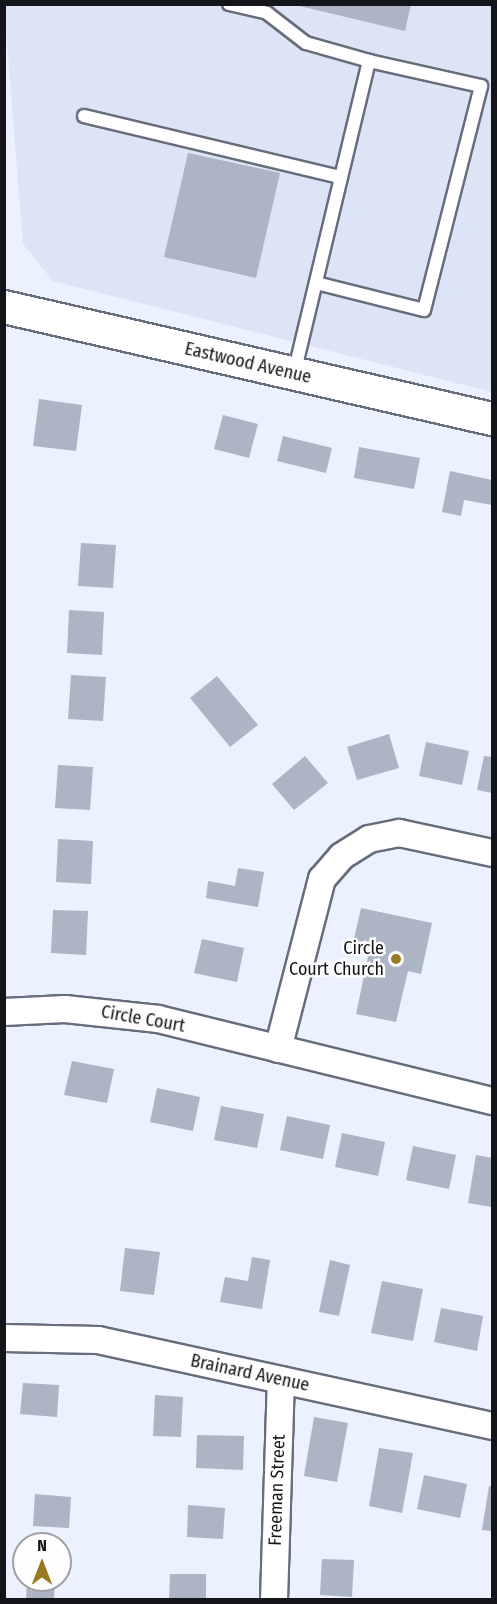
<!DOCTYPE html>
<html>
<head>
<meta charset="utf-8">
<style>
	body { margin:0 }
	#map { position:relative; width:497px; height:1604px; overflow:hidden; background:#ebf1fe; font-family:"Fira Sans Condensed",sans-serif }
	div>[style] { position:absolute }
	.built>* { inset:0; background:#dce4f6 }
	.building>* { inset:0; background:#adb4c4 }
	.roads { filter:drop-shadow(2px 0 #676d7c) drop-shadow(-2px 0 #676d7c) drop-shadow(0 2px #676d7c) drop-shadow(0 -2px #676d7c) }
	.service>* { height:12px; margin:-6px; padding:0 6px; transform-origin:6px; border-radius:6px; background:#fff }
	.minor>* { height:26px; margin:-13px; padding:0 13px; transform-origin:13px; border-radius:13px; background:#fff }
	.tertiary>* { height:32px; margin:-16px; padding:0 16px; transform-origin:16px; border-radius:16px; background:#fff }
	.dots>* { width:16px; height:16px; translate:-50% -50%; box-sizing:border-box; border:3px solid #fefefe; border-radius:50% }
	span { translate:-50% -50%; white-space:nowrap; text-align:center; line-height:1.15; -webkit-text-stroke:5px #fefefe; paint-order:stroke }
	.street-label { font-size:18px; color:#13151a }
	.poi-label { font-size:18px; color:#13151a }
	.right { translate:-100% -50%; text-align:right }
	.frame { position:absolute; inset:0; border:6px solid #13151a; pointer-events:none }
	.north { position:absolute; left:12px; top:1532px; width:60px; height:60px; box-sizing:border-box; background:#fefefe; border:2px solid #a0a1a3; border-radius:50%; rotate:0deg; font-size:16px; font-weight:700; line-height:24px; text-align:center; color:#13151a }
	.north::after { content:''; display:block; margin:auto; width:21px; height:27px; background:#997a24; clip-path:polygon(50% 0,100% 100%,50% 72%,0 100%) }
</style>
</head>
<body>
<div id="map">
	<div class="built">
		<div style="clip-path:polygon(4px 5px,492px 5px,492px 392px,53px 281px,23px 244px)"></div>
	</div>
	<div class="building">
		<div style="clip-path:polygon(291px 4px,411px 4px,405px 31px)"></div>
		<div style="clip-path:polygon(188px 153px,280px 173px,256px 278px,164px 257px)"></div>
		<div style="clip-path:polygon(39px 399px,82px 405px,76px 451px,33px 446px)"></div>
		<div style="clip-path:polygon(223px 415px,258px 424px,249px 458px,214px 449px)"></div>
		<div style="clip-path:polygon(283px 436px,332px 448px,326px 473px,277px 461px)"></div>
		<div style="clip-path:polygon(359px 447px,420px 458px,414px 489px,354px 478px)"></div>
		<div style="clip-path:polygon(450px 471px,492px 480px,492px 505px,464px 500px,461px 516px,442px 512px)"></div>
		<div style="clip-path:polygon(81px 543px,116px 545px,113px 588px,78px 586px)"></div>
		<div style="clip-path:polygon(69px 610px,104px 612px,102px 655px,67px 653px)"></div>
		<div style="clip-path:polygon(71px 675px,106px 677px,103px 721px,68px 719px)"></div>
		<div style="clip-path:polygon(217px 676px,258px 725px,230px 747px,190px 698px)"></div>
		<div style="clip-path:polygon(389px 734px,399px 768px,357px 780px,347px 747px)"></div>
		<div style="clip-path:polygon(426px 742px,469px 751px,462px 785px,419px 776px)"></div>
		<div style="clip-path:polygon(305px 756px,328px 783px,294px 810px,272px 784px)"></div>
		<div style="clip-path:polygon(484px 756px,492px 757px,492px 793px,477px 790px)"></div>
		<div style="clip-path:polygon(58px 765px,93px 767px,90px 810px,55px 808px)"></div>
		<div style="clip-path:polygon(58px 839px,93px 841px,91px 884px,56px 882px)"></div>
		<div style="clip-path:polygon(238px 868px,264px 872px,258px 907px,206px 898px,208px 881px,235px 886px)"></div>
		<div style="clip-path:polygon(361px 908px,432px 923px,421px 974px,408px 971px,396px 1022px,356px 1014px,370px 947px,353px 943px)"></div>
		<div style="clip-path:polygon(53px 910px,88px 911px,86px 955px,51px 953px)"></div>
		<div style="clip-path:polygon(202px 939px,244px 948px,237px 982px,194px 973px)"></div>
		<div style="clip-path:polygon(72px 1061px,114px 1069px,107px 1103px,64px 1095px)"></div>
		<div style="clip-path:polygon(157px 1088px,200px 1097px,193px 1131px,150px 1122px)"></div>
		<div style="clip-path:polygon(221px 1106px,264px 1114px,257px 1148px,214px 1140px)"></div>
		<div style="clip-path:polygon(287px 1116px,330px 1125px,323px 1159px,280px 1150px)"></div>
		<div style="clip-path:polygon(342px 1133px,385px 1142px,378px 1176px,335px 1167px)"></div>
		<div style="clip-path:polygon(413px 1146px,456px 1155px,449px 1189px,406px 1180px)"></div>
		<div style="clip-path:polygon(476px 1155px,492px 1158px,492px 1207px,468px 1203px)"></div>
		<div style="clip-path:polygon(125px 1248px,160px 1252px,154px 1295px,120px 1291px)"></div>
		<div style="clip-path:polygon(252px 1257px,270px 1260px,262px 1309px,220px 1302px,225px 1277px,248px 1281px)"></div>
		<div style="clip-path:polygon(330px 1260px,350px 1265px,339px 1316px,319px 1312px)"></div>
		<div style="clip-path:polygon(382px 1281px,423px 1289px,413px 1341px,371px 1333px)"></div>
		<div style="clip-path:polygon(441px 1308px,483px 1316px,477px 1351px,434px 1342px)"></div>
		<div style="clip-path:polygon(23px 1383px,59px 1385px,57px 1417px,20px 1414px)"></div>
		<div style="clip-path:polygon(155px 1395px,183px 1397px,181px 1437px,153px 1436px)"></div>
		<div style="clip-path:polygon(314px 1417px,348px 1423px,337px 1482px,304px 1476px)"></div>
		<div style="clip-path:polygon(197px 1435px,244px 1436px,243px 1470px,196px 1468px)"></div>
		<div style="clip-path:polygon(379px 1448px,413px 1453px,402px 1513px,369px 1506px)"></div>
		<div style="clip-path:polygon(424px 1475px,467px 1484px,460px 1518px,417px 1509px)"></div>
		<div style="clip-path:polygon(489px 1486px,492px 1487px,492px 1531px,482px 1530px)"></div>
		<div style="clip-path:polygon(35px 1494px,71px 1497px,69px 1528px,33px 1526px)"></div>
		<div style="clip-path:polygon(188px 1505px,225px 1508px,223px 1539px,187px 1537px)"></div>
		<div style="clip-path:polygon(322px 1559px,354px 1560px,352px 1597px,320px 1595px)"></div>
		<div style="clip-path:polygon(170px 1574px,206px 1574px,206px 1600px,169px 1600px)"></div>
		<div style="clip-path:polygon(27px 1580px,55px 1580px,54px 1600px,26px 1600px)"></div>
	</div>
	<div class="roads">
		<div class="service">
			<div style="left:229px;top:4px;width:39px;rotate:13deg"></div>
			<div style="left:267px;top:13px;width:49px;rotate:37.6deg"></div>
			<div style="left:306px;top:43px;width:66px;rotate:15.9deg"></div>
			<div style="left:369px;top:61px;width:321px;rotate:103.5deg"></div>
			<div style="left:84px;top:116px;width:264px;rotate:13.4deg"></div>
			<div style="left:316px;top:283px;width:111px;rotate:14deg"></div>
			<div style="left:424px;top:310px;width:231px;rotate:-75.7deg"></div>
			<div style="left:481px;top:86px;width:115px;rotate:-167.4deg"></div>
		</div>
		<div class="minor">
			<div style="left:4px;top:1012px;width:61px;rotate:-2.8deg"></div>
			<div style="left:65px;top:1009px;width:94px;rotate:6.1deg"></div>
			<div style="left:158px;top:1019px;width:344px;rotate:13.8deg"></div>
			<div style="left:278px;top:1049px;width:176px;rotate:-75.5deg"></div>
			<div style="left:322px;top:879px;width:30px;rotate:-49deg"></div>
			<div style="left:342px;top:856px;width:32px;rotate:-32deg"></div>
			<div style="left:369px;top:839px;width:31px;rotate:-11deg"></div>
			<div style="left:399px;top:833px;width:95px;rotate:12.1deg"></div>
			<div style="left:4px;top:1338px;width:94px;rotate:1.2deg"></div>
			<div style="left:98px;top:1340px;width:403px;rotate:12.3deg"></div>
			<div style="left:274px;top:1600px;width:220px;rotate:-88.2deg"></div>
		</div>
		<div class="tertiary">
			<div style="left:4px;top:307px;width:501px;rotate:12.93deg"></div>
		</div>
	</div>
	<div class="dots">
		<div style="left:396px;top:959px;background:#997a24"></div>
	</div>
	<div class="street-label">
		<span style="left:248px;top:363px;rotate:13deg">Eastwood Avenue</span>
		<span style="left:143px;top:1019px;rotate:10deg">Circle Court</span>
		<span style="left:250px;top:1373px;rotate:12deg">Brainard Avenue</span>
		<span style="left:277px;top:1490px;rotate:-88deg">Freeman Street</span>
	</div>
	<div class="poi-label">
		<span class="right" style="left:384px;top:959px">Circle<br>Court Church</span>
	</div>
	<div class="frame"></div>
	<div class="north">N</div>
</div>
</body>
</html>
